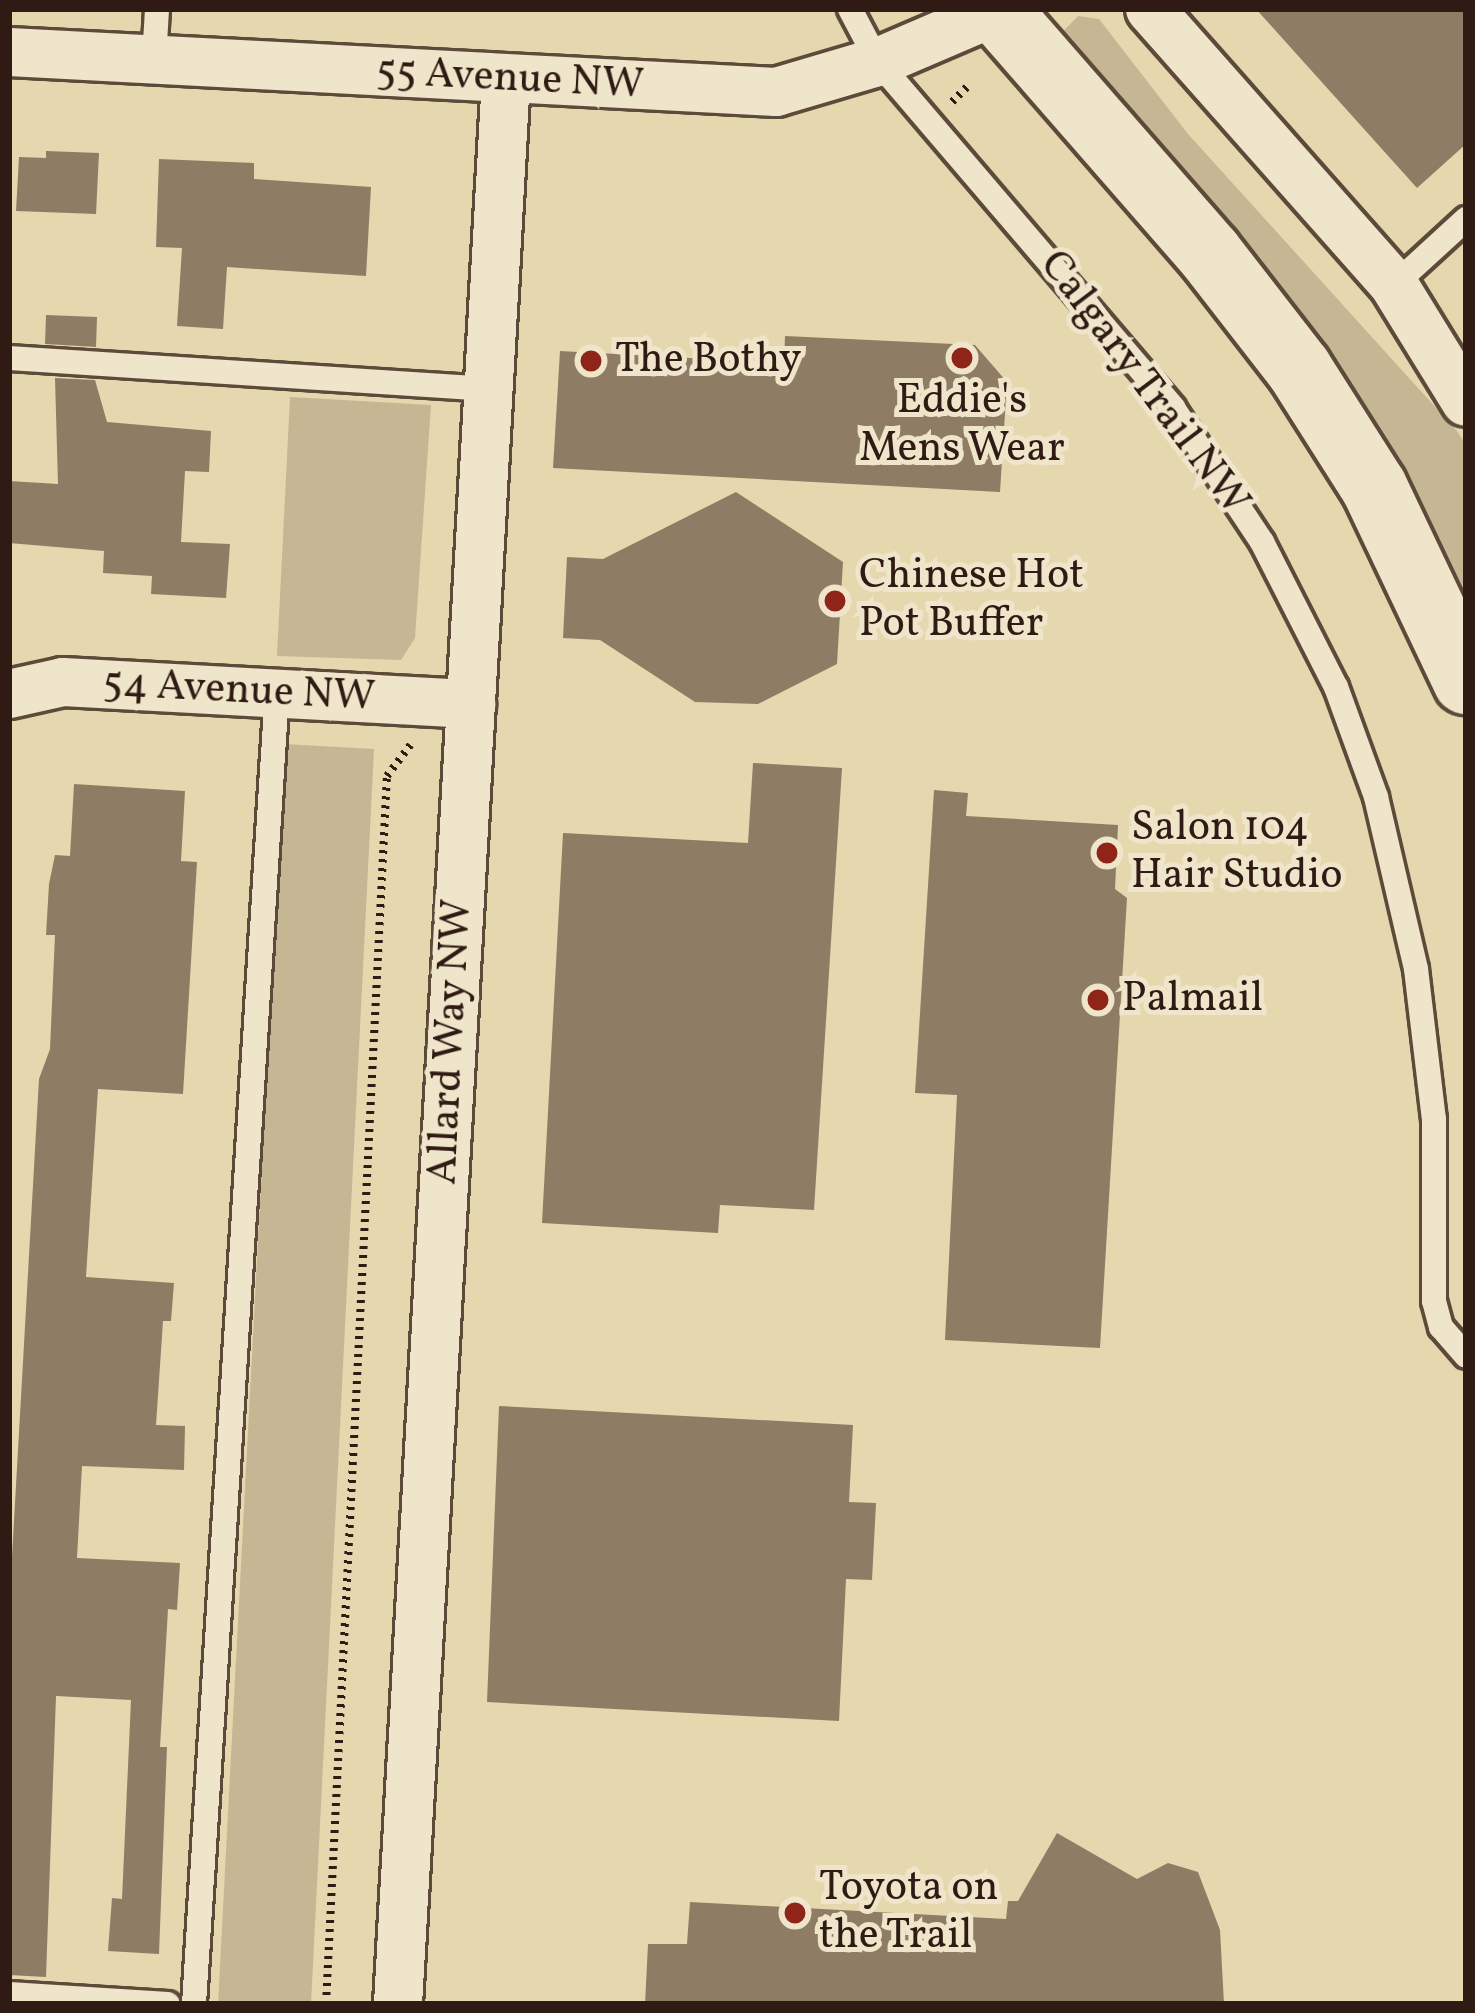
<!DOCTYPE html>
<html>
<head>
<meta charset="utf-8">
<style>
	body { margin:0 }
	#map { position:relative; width:1475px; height:2013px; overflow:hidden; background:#e5d7ae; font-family:Vollkorn,serif }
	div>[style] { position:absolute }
	.green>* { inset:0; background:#c6b794 }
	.building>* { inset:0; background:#8e7d64 }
	.path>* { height:8px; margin-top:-4px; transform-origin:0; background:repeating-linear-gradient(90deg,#301b14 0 3px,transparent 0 9px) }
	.roads { filter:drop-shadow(3px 0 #5d4a3a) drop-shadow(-3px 0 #5d4a3a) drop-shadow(0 3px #5d4a3a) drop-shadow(0 -3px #5d4a3a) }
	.lane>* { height:24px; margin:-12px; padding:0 12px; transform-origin:12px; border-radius:12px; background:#eee5ca }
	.street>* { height:48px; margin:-24px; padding:0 24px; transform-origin:24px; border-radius:24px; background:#eee5ca }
	.secondary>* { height:66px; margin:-33px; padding:0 33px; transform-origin:33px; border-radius:33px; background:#eee5ca }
	.dots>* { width:33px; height:33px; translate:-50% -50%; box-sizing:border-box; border:6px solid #eee5ca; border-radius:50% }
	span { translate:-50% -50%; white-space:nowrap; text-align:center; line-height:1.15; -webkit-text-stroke:10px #eee5ca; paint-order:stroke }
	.street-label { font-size:42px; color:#301b14 }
	.poi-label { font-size:42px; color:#301b14 }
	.left { translate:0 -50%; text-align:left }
	.frame { position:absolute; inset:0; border:12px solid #301b14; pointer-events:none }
</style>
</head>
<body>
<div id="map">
	<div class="green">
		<div style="clip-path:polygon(1078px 16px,1099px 19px,1188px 134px,1457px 431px,1466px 445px,1466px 605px,1049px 46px)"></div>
		<div style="clip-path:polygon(290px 397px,431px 405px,415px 638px,401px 660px,277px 656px)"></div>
		<div style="clip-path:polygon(284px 744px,374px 749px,311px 2004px,218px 2004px)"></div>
	</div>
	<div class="building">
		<div style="clip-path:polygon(1256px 9px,1466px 9px,1466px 144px,1417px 188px)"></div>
		<div style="clip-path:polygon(46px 151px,99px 153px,96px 214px,16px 211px,19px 157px,46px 158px)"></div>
		<div style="clip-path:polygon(159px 159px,254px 163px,254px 179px,371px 187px,366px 276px,227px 267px,223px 329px,177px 326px,182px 248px,156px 247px)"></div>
		<div style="clip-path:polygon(46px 315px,97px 317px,96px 347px,45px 344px)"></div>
		<div style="clip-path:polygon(785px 336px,975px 345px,1007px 382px,1000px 492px,553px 468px,560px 351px,784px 363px)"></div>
		<div style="clip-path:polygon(55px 378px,95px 380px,107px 422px,211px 431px,209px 472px,185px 471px,181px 542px,230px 544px,226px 598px,151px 594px,152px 576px,103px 573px,104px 551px,9px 543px,9px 481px,58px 484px)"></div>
		<div style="clip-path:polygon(736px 492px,843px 562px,837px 664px,758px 704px,695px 702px,600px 640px,563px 638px,567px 557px,603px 559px)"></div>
		<div style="clip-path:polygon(753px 763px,842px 768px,814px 1210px,720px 1205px,718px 1233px,542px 1223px,563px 833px,748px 843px)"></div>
		<div style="clip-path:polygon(74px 784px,185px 791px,181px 861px,197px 862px,183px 1094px,98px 1089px,86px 1277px,174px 1283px,171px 1321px,163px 1321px,156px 1425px,185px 1426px,184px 1470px,82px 1466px,77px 1558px,180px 1563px,177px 1610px,168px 1609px,160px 1747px,167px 1747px,159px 1954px,108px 1951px,112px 1898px,122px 1899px,131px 1700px,56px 1696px,46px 1977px,9px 1975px,9px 1609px,39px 1079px,50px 1049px,55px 935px,46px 935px,49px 884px,55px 855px,70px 856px)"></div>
		<div style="clip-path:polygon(934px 790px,968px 793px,966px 816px,1118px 825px,1115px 889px,1127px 898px,1100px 1348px,945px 1340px,957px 1095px,915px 1093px)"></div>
		<div style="clip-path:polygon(499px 1406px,853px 1425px,849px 1502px,876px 1503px,872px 1580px,846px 1579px,839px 1721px,487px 1702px)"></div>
		<div style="clip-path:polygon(1057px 1833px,1137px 1879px,1168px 1863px,1198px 1872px,1220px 1930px,1224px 2004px,645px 2004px,648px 1944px,687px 1944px,690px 1902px,1006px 1919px,1008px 1901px,1018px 1901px)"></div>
	</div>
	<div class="path">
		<div style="left:952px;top:102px;width:21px;rotate:-45deg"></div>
		<div style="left:326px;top:2004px;width:1230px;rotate:-87.16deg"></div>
		<div style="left:387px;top:776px;width:39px;rotate:-53deg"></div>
	</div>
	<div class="roads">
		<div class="lane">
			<div style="left:850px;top:9px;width:60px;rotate:62.2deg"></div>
			<div style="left:878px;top:62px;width:455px;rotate:49.5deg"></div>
			<div style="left:1173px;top:408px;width:161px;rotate:56.4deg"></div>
			<div style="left:1262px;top:542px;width:163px;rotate:63deg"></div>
			<div style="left:1336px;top:687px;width:117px;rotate:70deg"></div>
			<div style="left:1376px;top:797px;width:177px;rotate:76.9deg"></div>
			<div style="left:1416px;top:969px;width:151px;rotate:83.2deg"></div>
			<div style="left:1434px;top:1119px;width:182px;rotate:90deg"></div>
			<div style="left:1434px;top:1301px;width:27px;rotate:75deg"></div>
			<div style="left:1441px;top:1327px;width:38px;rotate:49deg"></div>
			<div style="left:154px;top:60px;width:51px;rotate:-86.6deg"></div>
			<div style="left:1394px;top:285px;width:98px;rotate:-42.5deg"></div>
			<div style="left:9px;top:358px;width:481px;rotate:3.7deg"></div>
			<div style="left:9px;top:1994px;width:159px;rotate:3.6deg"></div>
			<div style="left:194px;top:2004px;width:1314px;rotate:-86.38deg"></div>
		</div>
		<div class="street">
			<div style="left:1150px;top:9px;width:368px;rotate:48.5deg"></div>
			<div style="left:1394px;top:285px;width:137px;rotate:58.4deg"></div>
			<div style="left:9px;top:52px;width:768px;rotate:2.99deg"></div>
			<div style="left:776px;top:92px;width:106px;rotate:-16.4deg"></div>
			<div style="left:878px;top:62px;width:129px;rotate:-23.2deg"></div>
			<div style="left:9px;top:694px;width:55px;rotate:-12.5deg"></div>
			<div style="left:63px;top:682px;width:409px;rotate:3.1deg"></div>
			<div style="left:398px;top:2004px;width:1926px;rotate:-86.79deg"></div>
		</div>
		<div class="secondary">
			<div style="left:996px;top:9px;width:324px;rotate:48.9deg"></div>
			<div style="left:1209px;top:253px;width:147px;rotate:52.2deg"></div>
			<div style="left:1299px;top:369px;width:140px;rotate:57.6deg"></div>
			<div style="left:1374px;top:487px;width:215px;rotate:64.6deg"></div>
		</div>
	</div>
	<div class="dots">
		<div style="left:962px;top:358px;background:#8f2418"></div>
		<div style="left:591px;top:361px;background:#8f2418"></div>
		<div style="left:835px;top:601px;background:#8f2418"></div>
		<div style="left:1107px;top:853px;background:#8f2418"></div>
		<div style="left:1098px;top:1000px;background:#8f2418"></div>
		<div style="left:795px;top:1913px;background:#8f2418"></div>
	</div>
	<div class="street-label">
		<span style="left:510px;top:80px;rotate:3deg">55 Avenue NW</span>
		<span style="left:1143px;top:384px;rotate:53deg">Calgary Trail NW</span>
		<span style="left:239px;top:692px;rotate:3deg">54 Avenue NW</span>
		<span style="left:452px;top:1042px;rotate:-87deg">Allard Way NW</span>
	</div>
	<div class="poi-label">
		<span class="left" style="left:615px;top:361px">The Bothy</span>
		<span style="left:962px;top:426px">Eddie's<br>Mens Wear</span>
		<span class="left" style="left:859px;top:601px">Chinese Hot<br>Pot Buffer</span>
		<span class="left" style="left:1131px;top:853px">Salon 104<br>Hair Studio</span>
		<span class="left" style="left:1122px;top:1000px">Palmail</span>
		<span class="left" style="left:819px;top:1913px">Toyota on<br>the Trail</span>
	</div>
	<div class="frame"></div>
</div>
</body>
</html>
